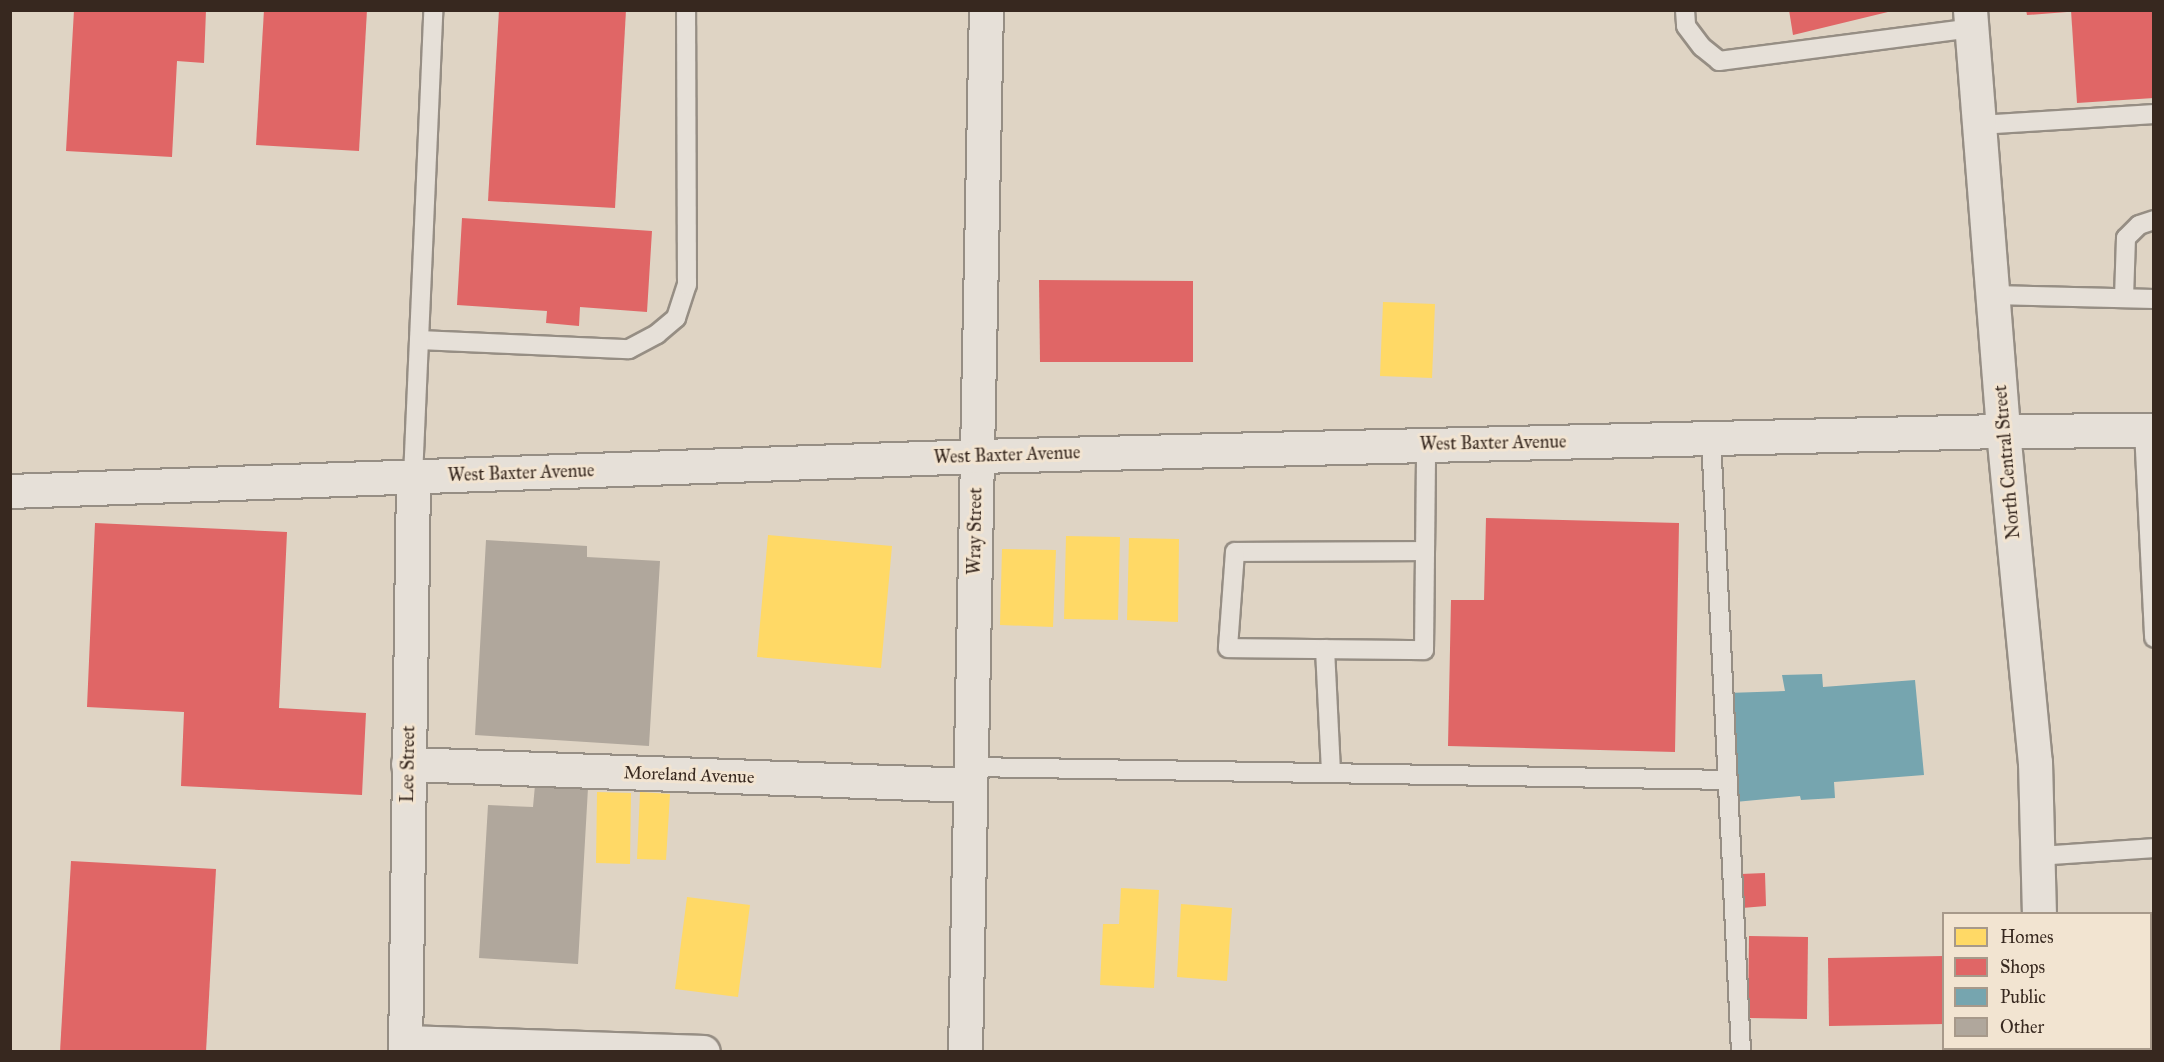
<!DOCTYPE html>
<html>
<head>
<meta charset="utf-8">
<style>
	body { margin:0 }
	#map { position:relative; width:2164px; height:1062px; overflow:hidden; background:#dfd4c4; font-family:"IM FELL Great Primer",serif }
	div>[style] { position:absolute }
	.homes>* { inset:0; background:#ffd966 }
	.shops>* { inset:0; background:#e06666 }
	.public>* { inset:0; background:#76a5af }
	.building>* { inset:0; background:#b0a79c }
	.roads { filter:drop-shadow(2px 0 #968e84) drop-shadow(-2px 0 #968e84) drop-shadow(0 2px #968e84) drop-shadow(0 -2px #968e84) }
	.service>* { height:18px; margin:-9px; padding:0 9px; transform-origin:9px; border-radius:9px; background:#e6e0d8 }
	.minor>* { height:33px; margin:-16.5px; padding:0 16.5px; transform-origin:16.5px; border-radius:16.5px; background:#e6e0d8 }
	.tertiary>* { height:33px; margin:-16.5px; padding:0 16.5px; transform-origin:16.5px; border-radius:16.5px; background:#e6e0d8 }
	.secondary>* { height:33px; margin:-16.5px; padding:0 16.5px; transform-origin:16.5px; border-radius:16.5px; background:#e6e0d8 }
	span { translate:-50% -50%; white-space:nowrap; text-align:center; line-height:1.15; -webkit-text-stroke:6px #f2e4d1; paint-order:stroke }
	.street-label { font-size:18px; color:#37281f }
	.frame { position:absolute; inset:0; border:12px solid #37281f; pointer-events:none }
	.legend { position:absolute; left:1942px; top:912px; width:210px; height:138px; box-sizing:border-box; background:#f2e4d1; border:2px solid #a7998a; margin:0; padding:8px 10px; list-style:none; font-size:18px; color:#37281f }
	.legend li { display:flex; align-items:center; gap:12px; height:30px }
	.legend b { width:30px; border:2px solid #a7998a }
</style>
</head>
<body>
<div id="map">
	<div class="homes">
		<div style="clip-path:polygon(1383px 302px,1435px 304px,1432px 378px,1380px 376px)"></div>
		<div style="clip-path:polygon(768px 535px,892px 546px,881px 668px,757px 657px)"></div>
		<div style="clip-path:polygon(1066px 536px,1120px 537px,1118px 620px,1064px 619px)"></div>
		<div style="clip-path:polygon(1129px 538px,1179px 539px,1178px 622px,1127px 620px)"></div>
		<div style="clip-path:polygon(1002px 549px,1056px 550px,1053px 627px,1000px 625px)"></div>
		<div style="clip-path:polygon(597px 792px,631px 793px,630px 864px,596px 863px)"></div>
		<div style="clip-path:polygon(640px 792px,670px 794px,666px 860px,637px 859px)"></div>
		<div style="clip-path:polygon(1121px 888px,1159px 890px,1154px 988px,1100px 985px,1103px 924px,1119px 924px)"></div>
		<div style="clip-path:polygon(687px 897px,750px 905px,738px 997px,675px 989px)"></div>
		<div style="clip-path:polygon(1181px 904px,1232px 908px,1227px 981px,1177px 977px)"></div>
	</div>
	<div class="shops">
		<div style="clip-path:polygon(74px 10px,206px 10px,204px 63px,177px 61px,172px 157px,66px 151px)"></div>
		<div style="clip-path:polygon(264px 10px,367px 10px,359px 151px,256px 145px)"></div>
		<div style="clip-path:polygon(499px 10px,626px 10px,615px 208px,488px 201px)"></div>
		<div style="clip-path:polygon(1789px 10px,1892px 10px,1892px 11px,1793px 35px)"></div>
		<div style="clip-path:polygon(2026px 10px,2066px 10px,2067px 12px,2027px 15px)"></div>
		<div style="clip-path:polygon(2071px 10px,2154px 10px,2154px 98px,2077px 103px)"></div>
		<div style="clip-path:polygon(462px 218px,652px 231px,647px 312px,580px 307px,579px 326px,546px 323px,547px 311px,457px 305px)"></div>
		<div style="clip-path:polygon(1039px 280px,1193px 281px,1193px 362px,1040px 362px)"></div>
		<div style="clip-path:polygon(1486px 518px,1679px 523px,1675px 752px,1448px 746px,1451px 600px,1484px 600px)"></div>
		<div style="clip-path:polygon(95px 523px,287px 532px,279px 708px,366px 713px,362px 795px,181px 786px,184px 712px,87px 707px)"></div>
		<div style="clip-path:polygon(71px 861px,216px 869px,206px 1052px,60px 1052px)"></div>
		<div style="clip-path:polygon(1765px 873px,1766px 906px,1742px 908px,1741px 874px)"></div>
		<div style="clip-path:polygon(1749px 936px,1808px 937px,1807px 1019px,1748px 1018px)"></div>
		<div style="clip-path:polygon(1944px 956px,1944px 1024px,1829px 1026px,1828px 958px)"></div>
	</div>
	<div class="public">
		<div style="clip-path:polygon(1822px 674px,1823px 687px,1915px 680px,1924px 775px,1834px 782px,1835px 798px,1801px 800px,1800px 796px,1735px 802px,1727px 693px,1785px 691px,1782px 675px)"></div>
	</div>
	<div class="building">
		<div style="clip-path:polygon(486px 540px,587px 546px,587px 557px,660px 561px,649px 746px,475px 735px)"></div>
		<div style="clip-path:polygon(535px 785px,588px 788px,578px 964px,479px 958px,488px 805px,533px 807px)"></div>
	</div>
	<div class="roads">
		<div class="service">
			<div style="left:1685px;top:10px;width:16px;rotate:86deg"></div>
			<div style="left:1686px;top:26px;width:26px;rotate:53deg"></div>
			<div style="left:1702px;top:47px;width:22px;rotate:39deg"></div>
			<div style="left:1719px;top:61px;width:255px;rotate:-7.4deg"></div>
			<div style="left:1980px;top:125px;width:174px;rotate:-3.6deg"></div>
			<div style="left:1993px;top:295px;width:161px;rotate:1.4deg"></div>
			<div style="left:2124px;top:298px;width:60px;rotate:-88.1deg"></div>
			<div style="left:2126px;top:238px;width:18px;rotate:-45deg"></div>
			<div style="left:2139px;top:225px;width:16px;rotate:-18deg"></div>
			<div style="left:419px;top:340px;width:210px;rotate:2.5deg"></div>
			<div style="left:629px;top:349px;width:32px;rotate:-28deg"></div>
			<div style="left:657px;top:334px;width:25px;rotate:-40deg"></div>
			<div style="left:676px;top:318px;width:35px;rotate:-72deg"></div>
			<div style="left:687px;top:285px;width:275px;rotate:-90.2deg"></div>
			<div style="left:2144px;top:430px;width:208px;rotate:87.2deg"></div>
			<div style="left:1711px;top:438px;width:615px;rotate:87.2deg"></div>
			<div style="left:413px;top:477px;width:467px;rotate:-87.5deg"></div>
			<div style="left:1425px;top:551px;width:190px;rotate:179.7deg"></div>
			<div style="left:1235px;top:552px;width:96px;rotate:94.2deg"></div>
			<div style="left:1228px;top:648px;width:196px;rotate:0.6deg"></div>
			<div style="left:1424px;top:650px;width:205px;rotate:-89.4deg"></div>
			<div style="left:1325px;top:649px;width:124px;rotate:87.2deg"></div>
			<div style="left:971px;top:767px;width:757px;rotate:0.98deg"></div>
			<div style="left:2038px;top:856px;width:116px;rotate:-3.9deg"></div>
		</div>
		<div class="minor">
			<div style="left:2003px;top:431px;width:151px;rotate:-0.4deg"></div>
			<div style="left:408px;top:764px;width:562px;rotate:2.14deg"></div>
			<div style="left:406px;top:1042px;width:297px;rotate:1.9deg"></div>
			<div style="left:405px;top:1052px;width:575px;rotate:-89.2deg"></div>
			<div style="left:965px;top:1052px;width:1042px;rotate:-88.85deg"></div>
		</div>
		<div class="tertiary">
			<div style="left:10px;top:491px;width:968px;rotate:-2.07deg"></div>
			<div style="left:977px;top:456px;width:1026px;rotate:-1.4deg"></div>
		</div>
		<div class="secondary">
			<div style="left:1970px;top:10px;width:422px;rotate:85.5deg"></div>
			<div style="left:2003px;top:431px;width:333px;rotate:84.5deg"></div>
			<div style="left:2035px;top:762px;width:152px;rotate:88.5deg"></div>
			<div style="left:2041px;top:1048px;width:4px;rotate:90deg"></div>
		</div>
	</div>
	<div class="street-label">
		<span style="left:1493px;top:443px;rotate:-1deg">West Baxter Avenue</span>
		<span style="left:1007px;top:455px;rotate:-2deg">West Baxter Avenue</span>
		<span style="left:2007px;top:462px;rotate:-95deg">North Central Street</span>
		<span style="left:521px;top:473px;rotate:-2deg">West Baxter Avenue</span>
		<span style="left:975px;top:531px;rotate:-89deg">Wray Street</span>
		<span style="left:408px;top:764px;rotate:-89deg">Lee Street</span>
		<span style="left:689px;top:775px;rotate:2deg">Moreland Avenue</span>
	</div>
	<div class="frame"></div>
	<ul class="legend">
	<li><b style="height:16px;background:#ffd966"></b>Homes</li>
	<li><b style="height:16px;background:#e06666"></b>Shops</li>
	<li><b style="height:16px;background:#76a5af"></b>Public</li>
	<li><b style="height:16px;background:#b0a79c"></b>Other</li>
	</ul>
</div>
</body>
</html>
